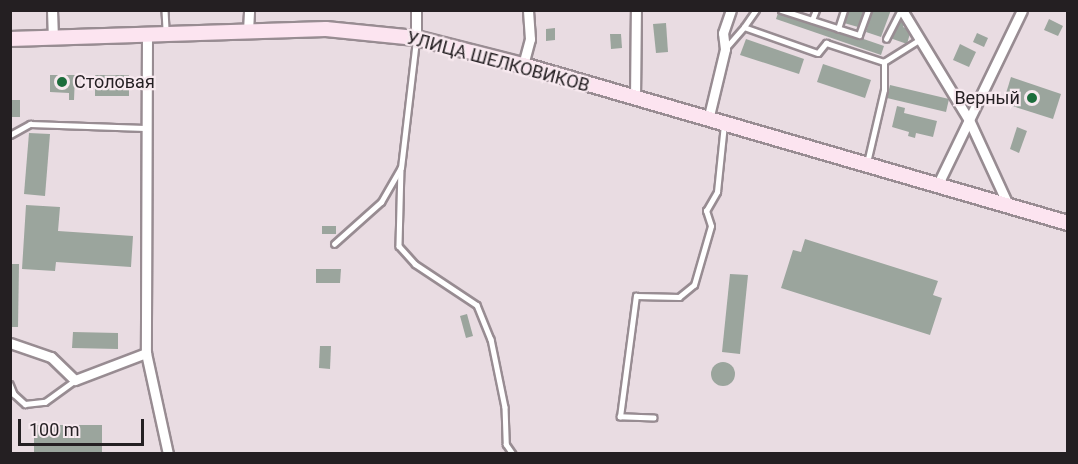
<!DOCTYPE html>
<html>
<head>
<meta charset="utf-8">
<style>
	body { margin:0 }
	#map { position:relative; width:1078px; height:464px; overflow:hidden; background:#e9dce2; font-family:Roboto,sans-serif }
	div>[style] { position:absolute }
	.building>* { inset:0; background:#9ba59d }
	.round { border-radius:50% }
	.roads { filter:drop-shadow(2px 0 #988c92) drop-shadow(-2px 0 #988c92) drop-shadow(0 2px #988c92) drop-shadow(0 -2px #988c92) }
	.lane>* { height:4.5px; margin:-2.25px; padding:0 2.25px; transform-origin:2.25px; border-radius:2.25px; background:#fff }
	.street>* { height:9px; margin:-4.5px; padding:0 4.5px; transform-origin:4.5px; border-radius:4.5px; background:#fff }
	.secondary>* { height:14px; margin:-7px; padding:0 7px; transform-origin:7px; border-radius:7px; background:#fce4f0 }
	.dots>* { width:16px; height:16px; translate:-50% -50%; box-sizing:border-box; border:3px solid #f7e9ef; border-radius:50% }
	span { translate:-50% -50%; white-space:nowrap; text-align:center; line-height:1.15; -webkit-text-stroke:4.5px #f7e9ef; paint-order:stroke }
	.street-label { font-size:18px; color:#241f22 }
	.poi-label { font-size:18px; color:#241f22 }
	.left { translate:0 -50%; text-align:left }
	.right { translate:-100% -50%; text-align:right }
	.frame { position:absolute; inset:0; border:12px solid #241f22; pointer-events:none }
	.scale { position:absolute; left:18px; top:419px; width:126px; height:27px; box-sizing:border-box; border:3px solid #241f22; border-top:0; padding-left:8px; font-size:18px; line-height:21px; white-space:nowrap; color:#241f22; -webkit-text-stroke:4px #f7e9ef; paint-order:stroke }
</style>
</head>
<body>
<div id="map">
	<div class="building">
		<div style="clip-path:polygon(779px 10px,884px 46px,881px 55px,776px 19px)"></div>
		<div style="clip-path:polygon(849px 10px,864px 10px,858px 27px,844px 23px)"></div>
		<div style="clip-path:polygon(873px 10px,891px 10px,881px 37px,866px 32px)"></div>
		<div style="clip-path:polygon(897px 16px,906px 20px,903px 27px,911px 30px,907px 44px,890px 38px)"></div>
		<div style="clip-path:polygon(1049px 19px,1063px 26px,1058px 36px,1044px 30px)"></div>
		<div style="clip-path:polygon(666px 23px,668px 52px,656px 53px,653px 24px)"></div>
		<div style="clip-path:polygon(555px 28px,555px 40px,546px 41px,546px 29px)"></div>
		<div style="clip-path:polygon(977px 33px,988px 38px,984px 47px,973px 42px)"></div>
		<div style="clip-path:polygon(610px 34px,621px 34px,622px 48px,611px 49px)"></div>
		<div style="clip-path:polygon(746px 39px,804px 59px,799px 74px,740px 55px)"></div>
		<div style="clip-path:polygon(960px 44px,976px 52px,969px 67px,953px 60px)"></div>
		<div style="clip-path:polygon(823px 64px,871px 80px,865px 98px,817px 82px)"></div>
		<div style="clip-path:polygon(50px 75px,75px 75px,74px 100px,69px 100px,69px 93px,50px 92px)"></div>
		<div style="clip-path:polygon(95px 75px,129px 75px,129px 96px,95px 96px)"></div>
		<div style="clip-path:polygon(1011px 77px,1061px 94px,1053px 119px,1003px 103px)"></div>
		<div style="clip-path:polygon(890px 85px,949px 99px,946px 112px,887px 98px)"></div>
		<div style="clip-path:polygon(10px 100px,20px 100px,20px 117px,10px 117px)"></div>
		<div style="clip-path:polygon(897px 106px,905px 108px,904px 113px,937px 121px,933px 137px,916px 133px,915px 138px,908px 136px,909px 132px,892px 127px)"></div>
		<div style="clip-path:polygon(1017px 127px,1027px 131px,1019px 153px,1010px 149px)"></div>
		<div style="clip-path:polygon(29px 133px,50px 134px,45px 196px,24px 194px)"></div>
		<div style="clip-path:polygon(26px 205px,60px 207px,58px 231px,133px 236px,131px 267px,56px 262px,55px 271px,22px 269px)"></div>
		<div style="clip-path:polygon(322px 226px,336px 226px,336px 234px,322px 234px)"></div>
		<div style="clip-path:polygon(805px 239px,938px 281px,933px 295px,942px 298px,930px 335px,781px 288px,793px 250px,801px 252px)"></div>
		<div style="clip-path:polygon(10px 264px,19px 264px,18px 327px,10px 327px)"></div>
		<div style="clip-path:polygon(316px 269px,341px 269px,340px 283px,316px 283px)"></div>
		<div style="clip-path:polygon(730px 274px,748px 275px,740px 354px,722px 352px)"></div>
		<div style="clip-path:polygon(467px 314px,473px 336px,466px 338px,460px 316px)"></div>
		<div style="clip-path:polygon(73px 332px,118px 333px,118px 349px,72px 348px)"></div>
		<div style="clip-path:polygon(320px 346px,331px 346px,330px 369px,319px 368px)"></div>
		<div class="round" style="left:711px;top:362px;width:24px;height:24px"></div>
		<div style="clip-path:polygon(34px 425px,102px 425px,102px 454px,34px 454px)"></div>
	</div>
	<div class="roads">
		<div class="lane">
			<div style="left:165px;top:10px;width:21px;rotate:87deg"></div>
			<div style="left:781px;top:10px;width:82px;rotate:17.8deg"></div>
			<div style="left:859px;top:35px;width:27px;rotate:-70deg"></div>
			<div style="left:812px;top:20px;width:11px;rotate:-68deg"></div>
			<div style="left:744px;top:27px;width:21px;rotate:-55deg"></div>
			<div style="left:838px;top:29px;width:20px;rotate:-72deg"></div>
			<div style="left:886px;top:39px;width:33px;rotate:-63deg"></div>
			<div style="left:725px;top:49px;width:29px;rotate:-49deg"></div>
			<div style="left:744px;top:27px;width:78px;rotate:19.4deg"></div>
			<div style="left:818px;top:53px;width:13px;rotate:-51deg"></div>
			<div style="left:826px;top:43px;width:61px;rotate:18.1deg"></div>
			<div style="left:10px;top:135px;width:23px;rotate:-29deg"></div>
			<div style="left:30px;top:124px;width:115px;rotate:2deg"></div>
			<div style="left:867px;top:163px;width:75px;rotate:-76.9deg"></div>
			<div style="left:884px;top:90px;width:28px;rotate:-90deg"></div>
			<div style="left:884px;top:62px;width:41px;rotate:-32.2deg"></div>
			<div style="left:401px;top:168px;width:78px;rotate:91.5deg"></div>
			<div style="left:399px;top:246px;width:24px;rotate:48deg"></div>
			<div style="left:415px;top:264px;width:74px;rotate:33.5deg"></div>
			<div style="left:477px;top:305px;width:37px;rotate:68deg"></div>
			<div style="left:491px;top:339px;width:69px;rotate:78.4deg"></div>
			<div style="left:505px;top:407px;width:37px;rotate:88deg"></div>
			<div style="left:506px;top:444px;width:12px;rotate:55deg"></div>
			<div style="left:334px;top:244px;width:63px;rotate:-41.8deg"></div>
			<div style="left:381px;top:202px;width:39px;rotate:-60deg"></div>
			<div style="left:401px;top:168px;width:128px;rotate:-83.3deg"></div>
			<div style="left:10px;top:384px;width:11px;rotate:68deg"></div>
			<div style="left:14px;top:394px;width:15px;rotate:42deg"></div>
			<div style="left:25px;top:404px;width:20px;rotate:-6deg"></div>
			<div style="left:45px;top:402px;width:37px;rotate:-36deg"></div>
			<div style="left:654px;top:418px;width:34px;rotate:-178deg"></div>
			<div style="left:620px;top:417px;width:122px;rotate:-82.5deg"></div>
			<div style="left:636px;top:296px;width:43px;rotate:1.3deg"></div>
			<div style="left:679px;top:297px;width:19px;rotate:-39deg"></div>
			<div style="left:694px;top:285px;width:61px;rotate:-73.9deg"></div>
			<div style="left:711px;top:226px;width:16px;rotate:-108deg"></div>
			<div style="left:706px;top:211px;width:22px;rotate:-60deg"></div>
			<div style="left:717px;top:192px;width:68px;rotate:-84.1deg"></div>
		</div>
		<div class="street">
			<div style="left:52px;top:10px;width:28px;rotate:88deg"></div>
			<div style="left:416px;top:10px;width:28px;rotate:90deg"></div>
			<div style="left:902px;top:10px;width:129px;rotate:58.7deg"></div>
			<div style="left:969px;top:120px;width:96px;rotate:65.3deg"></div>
			<div style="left:248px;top:31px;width:21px;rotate:-87deg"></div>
			<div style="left:147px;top:35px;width:318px;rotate:90.2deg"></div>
			<div style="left:146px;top:353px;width:103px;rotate:77.7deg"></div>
			<div style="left:523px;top:65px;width:27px;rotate:-75deg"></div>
			<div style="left:530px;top:39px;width:29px;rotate:-94deg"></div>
			<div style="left:635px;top:99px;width:89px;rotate:-89.4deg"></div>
			<div style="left:708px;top:120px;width:73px;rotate:-76.5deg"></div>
			<div style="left:725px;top:49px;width:16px;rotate:-97deg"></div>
			<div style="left:723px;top:33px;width:24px;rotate:-71deg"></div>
			<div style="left:937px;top:186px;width:195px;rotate:-64.2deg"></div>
			<div style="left:10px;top:343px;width:43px;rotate:18.9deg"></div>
			<div style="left:51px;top:357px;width:33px;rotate:44deg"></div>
			<div style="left:75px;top:380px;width:76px;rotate:-20.8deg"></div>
		</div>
		<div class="secondary">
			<div style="left:10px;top:39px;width:316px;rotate:-1.8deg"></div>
			<div style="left:326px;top:29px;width:90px;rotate:5.7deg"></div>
			<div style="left:416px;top:38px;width:110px;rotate:14.2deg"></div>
			<div style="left:523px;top:65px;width:567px;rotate:16.17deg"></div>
		</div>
	</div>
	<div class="dots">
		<div style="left:62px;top:82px;background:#1d6d3c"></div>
		<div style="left:1032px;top:98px;background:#1d6d3c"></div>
	</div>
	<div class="street-label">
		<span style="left:498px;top:62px;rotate:15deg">УЛИЦА ШЕЛКОВИКОВ</span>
	</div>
	<div class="poi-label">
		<span class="left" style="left:74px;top:82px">Столовая</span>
		<span class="right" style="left:1020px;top:98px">Верный</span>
	</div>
	<div class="frame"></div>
	<div class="scale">100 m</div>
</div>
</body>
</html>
